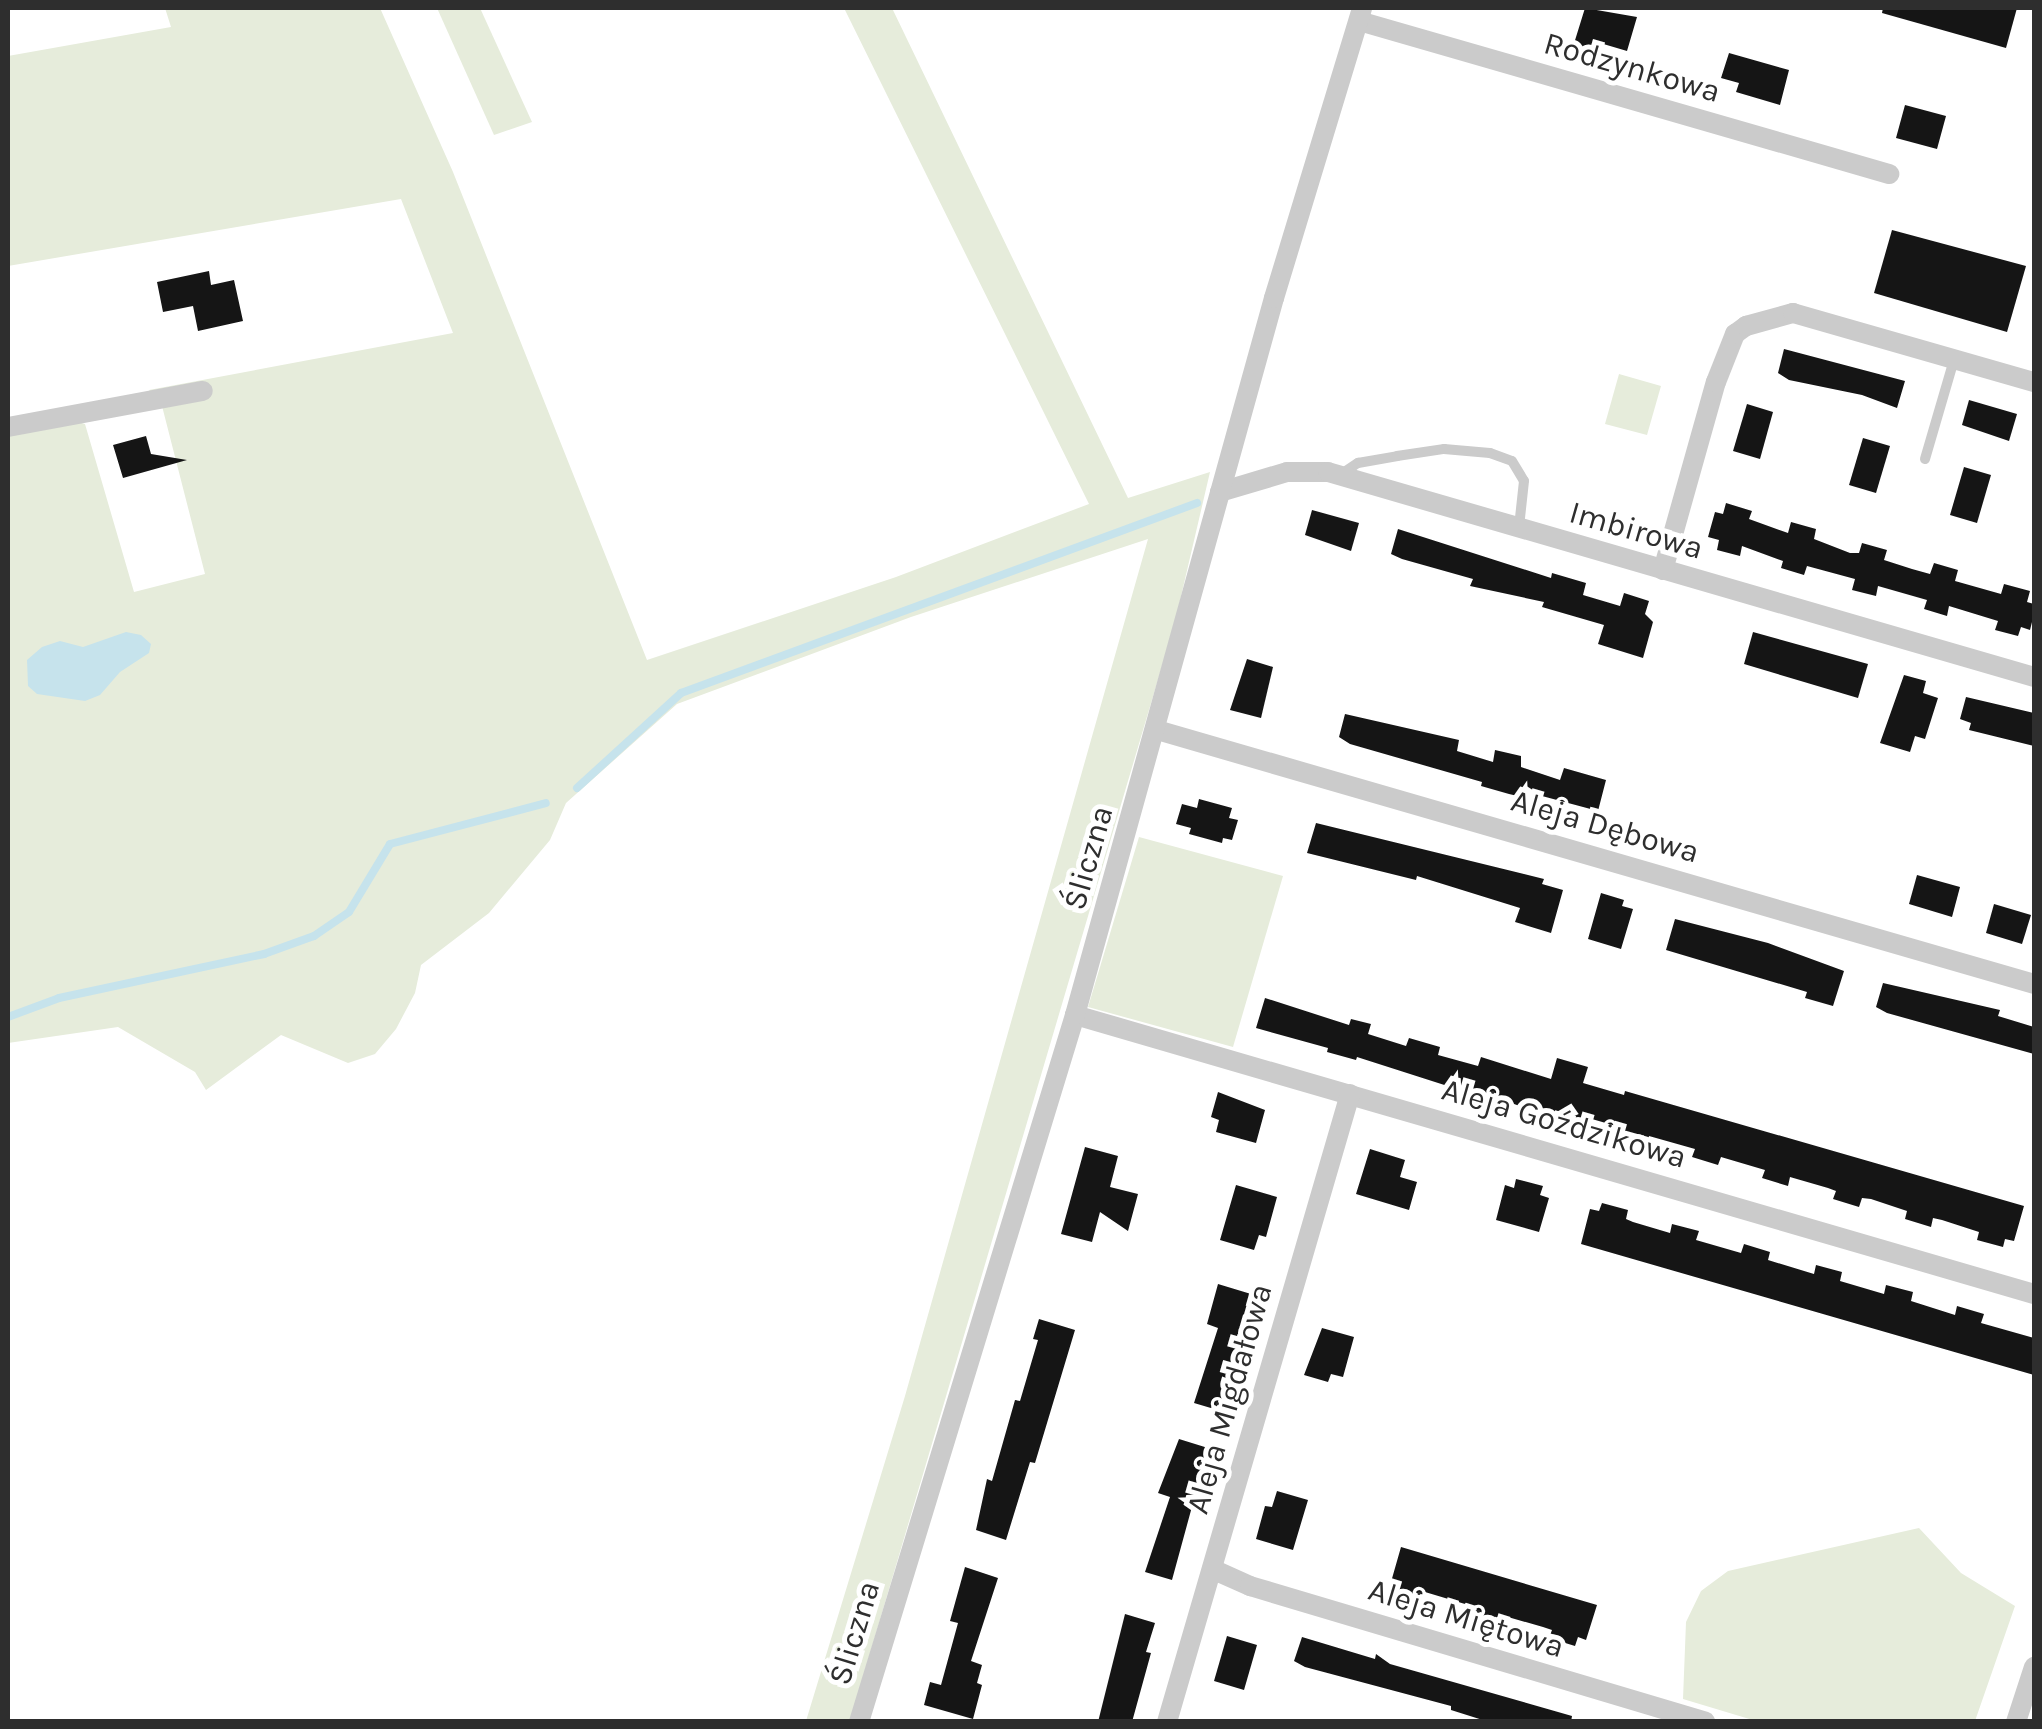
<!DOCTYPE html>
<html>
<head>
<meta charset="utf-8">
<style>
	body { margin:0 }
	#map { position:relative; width:2042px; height:1729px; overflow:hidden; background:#fff; font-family:Karla,sans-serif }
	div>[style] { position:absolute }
	.green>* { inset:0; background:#e6ecdb }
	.water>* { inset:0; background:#c6e3ec }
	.stream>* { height:8px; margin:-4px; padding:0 4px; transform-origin:4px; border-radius:4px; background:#c6e3ec }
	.building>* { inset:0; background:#151515 }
	.lane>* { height:10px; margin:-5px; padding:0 5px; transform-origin:5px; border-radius:5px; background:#cbcbcb }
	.street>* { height:20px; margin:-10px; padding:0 10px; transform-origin:10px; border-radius:10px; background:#cbcbcb }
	span { translate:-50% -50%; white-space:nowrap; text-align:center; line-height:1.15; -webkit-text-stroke:10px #fff; paint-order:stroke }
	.street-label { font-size:32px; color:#2e2e2e }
	.frame { position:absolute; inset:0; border:10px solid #2e2e2e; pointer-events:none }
</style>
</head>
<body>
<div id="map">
	<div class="green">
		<div style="clip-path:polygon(165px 8px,380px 8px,453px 172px,647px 660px,896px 577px,1089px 504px,844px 8px,892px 8px,1128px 498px,1210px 472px,1175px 622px,850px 1721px,806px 1721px,905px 1396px,1148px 539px,911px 617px,677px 704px,566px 803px,550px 840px,489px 913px,421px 965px,415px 993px,396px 1029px,375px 1054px,348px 1063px,281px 1035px,206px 1090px,195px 1072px,118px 1027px,8px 1043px,8px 427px,68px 419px,85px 424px,134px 592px,205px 574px,162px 406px,149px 390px,453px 333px,401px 199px,8px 266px,8px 56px,171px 27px)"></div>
		<div style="clip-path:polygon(437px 8px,480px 8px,532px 122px,494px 135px)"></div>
		<div style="clip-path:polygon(1619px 374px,1661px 386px,1647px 435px,1605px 424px)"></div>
		<div style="clip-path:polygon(1139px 837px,1283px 876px,1233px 1047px,1088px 1007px)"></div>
		<div style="clip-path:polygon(1919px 1528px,1961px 1573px,2015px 1606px,1975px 1721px,1756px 1721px,1683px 1699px,1686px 1622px,1701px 1591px,1728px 1571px)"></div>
	</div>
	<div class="water">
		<div style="clip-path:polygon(126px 632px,141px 635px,151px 644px,149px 653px,120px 672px,100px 695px,85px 701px,37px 694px,28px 686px,27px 660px,42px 647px,60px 641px,83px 647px)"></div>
	</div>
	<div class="stream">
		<div style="left:577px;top:788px;width:141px;rotate:-42.4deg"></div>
		<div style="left:681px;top:693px;width:550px;rotate:-20.21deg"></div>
		<div style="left:8px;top:1017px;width:54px;rotate:-20.4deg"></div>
		<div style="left:59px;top:998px;width:210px;rotate:-12.1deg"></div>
		<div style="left:264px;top:954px;width:53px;rotate:-19.8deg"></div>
		<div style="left:314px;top:936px;width:42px;rotate:-34.4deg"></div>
		<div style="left:349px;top:912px;width:79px;rotate:-58.9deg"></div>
		<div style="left:390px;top:844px;width:161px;rotate:-14.7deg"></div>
	</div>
	<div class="building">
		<div style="clip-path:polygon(1585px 8px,1637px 17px,1627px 51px,1600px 43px,1596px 57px,1572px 50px)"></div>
		<div style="clip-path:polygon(1883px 8px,2017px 8px,2006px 48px,1882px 13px)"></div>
		<div style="clip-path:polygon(1729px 53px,1789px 70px,1780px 105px,1736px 92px,1739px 83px,1721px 78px)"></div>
		<div style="clip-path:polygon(1905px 105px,1946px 116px,1937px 149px,1896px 138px)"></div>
		<div style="clip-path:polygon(1892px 230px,2026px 266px,2007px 332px,1874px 293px)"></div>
		<div style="clip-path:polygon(209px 271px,211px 285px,234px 280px,243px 321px,198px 331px,193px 306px,163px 312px,157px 282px)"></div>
		<div style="clip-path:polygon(1784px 349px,1905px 381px,1897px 408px,1862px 395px,1789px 380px,1778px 373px)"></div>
		<div style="clip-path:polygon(1969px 400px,2017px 414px,2009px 441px,1962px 425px)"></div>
		<div style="clip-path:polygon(1747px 404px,1773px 412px,1760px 459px,1733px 451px)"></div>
		<div style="clip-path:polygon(146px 436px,151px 454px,187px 460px,123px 478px,113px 445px)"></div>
		<div style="clip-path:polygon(1863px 438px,1890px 446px,1876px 493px,1849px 485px)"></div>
		<div style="clip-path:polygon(1964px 467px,1991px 475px,1977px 523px,1950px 515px)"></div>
		<div style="clip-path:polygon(1726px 503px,1752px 511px,1749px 519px,1788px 533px,1791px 522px,1816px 529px,1814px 539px,1850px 553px,1859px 553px,1862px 543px,1887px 550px,1884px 560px,1912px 569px,1930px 574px,1934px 563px,1958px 570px,1955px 581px,2001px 594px,2004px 584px,2030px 591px,2027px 602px,2034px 604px,2034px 614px,2030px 630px,2021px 627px,2018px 636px,1995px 630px,1998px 621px,1949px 606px,1947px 616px,1924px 609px,1927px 600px,1878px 586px,1876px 596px,1852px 590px,1855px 579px,1807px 566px,1804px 575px,1781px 568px,1783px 561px,1742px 546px,1740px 556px,1717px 550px,1719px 540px,1708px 537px,1715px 512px,1723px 514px)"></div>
		<div style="clip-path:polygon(1312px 510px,1359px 523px,1351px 551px,1305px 535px)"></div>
		<div style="clip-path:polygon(1398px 529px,1551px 578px,1552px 573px,1586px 583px,1583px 595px,1620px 606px,1624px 593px,1649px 601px,1645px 614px,1653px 622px,1643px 658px,1598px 644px,1604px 625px,1542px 607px,1544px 602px,1470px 586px,1473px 579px,1402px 559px,1391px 554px)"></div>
		<div style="clip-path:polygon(1753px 632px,1868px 664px,1858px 698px,1744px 664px)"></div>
		<div style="clip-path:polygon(1247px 659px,1273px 667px,1261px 718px,1230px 710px)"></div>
		<div style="clip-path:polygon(1904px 675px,1926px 681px,1923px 693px,1938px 698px,1925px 739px,1915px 736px,1910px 752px,1880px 743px)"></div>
		<div style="clip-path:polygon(1966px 697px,2034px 713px,2034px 746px,1969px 730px,1971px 723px,1960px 719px)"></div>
		<div style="clip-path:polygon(1345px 714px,1459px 740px,1457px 751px,1493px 762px,1495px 750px,1521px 756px,1521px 767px,1560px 780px,1564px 768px,1606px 780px,1598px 811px,1542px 796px,1525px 785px,1522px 797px,1509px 794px,1481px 786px,1482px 782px,1350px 744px,1339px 737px)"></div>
		<div style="clip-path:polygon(1199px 799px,1232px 808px,1229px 818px,1238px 820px,1232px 840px,1223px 838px,1222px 843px,1189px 834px,1191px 828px,1176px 824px,1182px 804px,1197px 808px)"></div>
		<div style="clip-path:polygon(1316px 823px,1544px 879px,1542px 884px,1563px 890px,1551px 933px,1515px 922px,1520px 908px,1417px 876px,1416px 880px,1307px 853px)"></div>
		<div style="clip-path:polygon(1917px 875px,1960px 887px,1952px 917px,1909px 904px)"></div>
		<div style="clip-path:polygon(1601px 893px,1624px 900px,1622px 906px,1633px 909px,1621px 949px,1588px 939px)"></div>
		<div style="clip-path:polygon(1994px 904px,2031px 915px,2022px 944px,1986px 933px)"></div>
		<div style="clip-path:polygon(1675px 919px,1768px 943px,1844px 971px,1833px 1006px,1805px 998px,1807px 992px,1666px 950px)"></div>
		<div style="clip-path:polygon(1883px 983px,2000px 1010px,1998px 1016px,2034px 1027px,2034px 1054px,1887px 1013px,1876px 1007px)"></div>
		<div style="clip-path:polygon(1265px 998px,1349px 1025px,1351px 1019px,1371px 1024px,1368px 1034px,1406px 1046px,1409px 1038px,1440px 1047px,1438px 1055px,1478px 1066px,1481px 1057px,1551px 1079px,1557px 1058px,1588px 1067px,1583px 1083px,1624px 1095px,1625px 1091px,2024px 1206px,2014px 1241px,2005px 1239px,2003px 1247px,1977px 1240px,1979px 1232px,1942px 1220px,1933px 1218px,1931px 1227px,1905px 1219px,1907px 1211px,1871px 1199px,1862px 1198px,1859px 1207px,1833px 1199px,1836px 1191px,1828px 1188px,1790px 1177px,1788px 1186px,1762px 1178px,1765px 1170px,1721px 1157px,1718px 1165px,1692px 1157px,1695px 1149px,1649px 1136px,1647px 1144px,1621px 1136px,1623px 1128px,1585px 1117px,1582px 1128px,1486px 1094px,1485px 1098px,1357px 1057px,1356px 1060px,1327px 1052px,1328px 1048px,1256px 1028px)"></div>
		<div style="clip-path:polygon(1218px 1092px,1265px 1110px,1256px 1143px,1216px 1132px,1219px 1120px,1211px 1117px)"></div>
		<div style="clip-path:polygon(1085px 1147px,1118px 1156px,1110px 1187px,1138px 1194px,1128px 1231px,1100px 1212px,1092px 1242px,1061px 1234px)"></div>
		<div style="clip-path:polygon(1370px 1149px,1405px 1160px,1400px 1177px,1417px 1182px,1409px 1210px,1356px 1194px)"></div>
		<div style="clip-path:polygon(1516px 1179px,1543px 1186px,1540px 1195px,1549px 1198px,1539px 1232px,1496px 1220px,1505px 1185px,1514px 1188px)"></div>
		<div style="clip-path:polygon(1236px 1185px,1277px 1197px,1266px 1237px,1259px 1235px,1254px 1250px,1220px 1240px)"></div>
		<div style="clip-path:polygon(1602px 1203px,1628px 1210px,1626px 1219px,1633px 1222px,1670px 1233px,1672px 1224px,1699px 1231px,1696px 1240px,1741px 1253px,1744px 1244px,1770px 1252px,1768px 1260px,1814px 1274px,1816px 1265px,1842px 1272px,1840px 1281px,1884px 1294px,1886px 1285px,1913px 1292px,1911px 1301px,1955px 1315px,1957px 1306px,1984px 1314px,1981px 1323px,2034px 1338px,2034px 1375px,1581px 1244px,1590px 1209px,1599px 1211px)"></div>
		<div style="clip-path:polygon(1218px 1284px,1251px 1294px,1221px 1411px,1194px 1403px,1218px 1328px,1207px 1324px)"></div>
		<div style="clip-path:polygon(1039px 1319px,1075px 1330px,1035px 1463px,1030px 1462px,1006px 1540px,976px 1530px,987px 1479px,992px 1481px,1015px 1400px,1020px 1401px,1038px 1340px,1033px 1339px)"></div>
		<div style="clip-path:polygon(1322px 1328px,1354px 1337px,1343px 1377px,1331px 1374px,1328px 1382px,1304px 1375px)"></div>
		<div style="clip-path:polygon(1179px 1439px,1208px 1448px,1172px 1580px,1145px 1572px,1170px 1497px,1158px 1493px)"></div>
		<div style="clip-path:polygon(1277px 1491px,1308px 1500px,1293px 1550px,1256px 1539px,1265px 1506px,1272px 1507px)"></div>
		<div style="clip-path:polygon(1401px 1547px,1597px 1605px,1586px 1640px,1578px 1637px,1575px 1646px,1549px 1638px,1552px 1630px,1543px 1627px,1501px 1615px,1499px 1624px,1473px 1616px,1475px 1607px,1425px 1592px,1423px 1601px,1396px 1593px,1399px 1585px,1391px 1582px)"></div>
		<div style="clip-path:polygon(965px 1567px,998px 1578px,971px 1661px,982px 1665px,977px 1683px,982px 1685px,973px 1719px,924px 1705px,930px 1682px,941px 1685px,958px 1623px,950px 1621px)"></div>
		<div style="clip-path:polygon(1125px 1614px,1155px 1623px,1146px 1652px,1151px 1653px,1132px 1722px,1098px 1722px)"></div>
		<div style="clip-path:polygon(1227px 1636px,1257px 1645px,1244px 1690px,1214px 1681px)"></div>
		<div style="clip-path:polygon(1302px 1637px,1375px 1659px,1376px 1654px,1390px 1664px,1572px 1716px,1571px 1722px,1489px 1722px,1451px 1710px,1451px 1706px,1305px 1667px,1294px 1661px)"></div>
	</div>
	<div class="lane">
		<div style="left:1925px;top:459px;width:103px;rotate:-73.7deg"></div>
		<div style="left:1340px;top:475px;width:22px;rotate:-34deg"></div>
		<div style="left:1358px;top:463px;width:40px;rotate:-10deg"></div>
		<div style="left:1397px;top:456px;width:48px;rotate:-8.5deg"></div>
		<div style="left:1444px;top:449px;width:46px;rotate:5deg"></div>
		<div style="left:1490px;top:453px;width:23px;rotate:20deg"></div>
		<div style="left:1512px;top:461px;width:23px;rotate:59deg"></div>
		<div style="left:1524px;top:481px;width:46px;rotate:96.2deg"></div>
	</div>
	<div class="street">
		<div style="left:1359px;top:21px;width:552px;rotate:16.1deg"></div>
		<div style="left:8px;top:427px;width:198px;rotate:-10.5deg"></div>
		<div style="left:1220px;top:492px;width:70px;rotate:-16.6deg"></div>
		<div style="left:1287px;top:472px;width:41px"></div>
		<div style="left:1328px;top:472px;width:735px;rotate:16.19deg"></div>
		<div style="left:1663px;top:570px;width:195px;rotate:-74.3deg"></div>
		<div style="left:1716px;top:382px;width:52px;rotate:-68.4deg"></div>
		<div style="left:1735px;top:334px;width:14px;rotate:-36deg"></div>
		<div style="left:1746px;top:326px;width:49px;rotate:-15.5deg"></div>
		<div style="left:1793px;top:313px;width:251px;rotate:16deg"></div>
		<div style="left:1157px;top:730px;width:913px;rotate:16.15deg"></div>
		<div style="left:1075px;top:1015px;width:999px;rotate:16.22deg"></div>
		<div style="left:1212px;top:1569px;width:42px;rotate:24.1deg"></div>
		<div style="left:1250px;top:1586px;width:475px;rotate:16.6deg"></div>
		<div style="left:859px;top:1722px;width:739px;rotate:-73.01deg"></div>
		<div style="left:1075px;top:1015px;width:744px;rotate:-74.49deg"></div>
		<div style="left:1274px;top:298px;width:303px;rotate:-73.1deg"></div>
		<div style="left:1167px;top:1722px;width:654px;rotate:-73.75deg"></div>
		<div style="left:2016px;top:1722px;width:58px;rotate:-71.9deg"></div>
	</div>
	<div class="street-label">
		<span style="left:1632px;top:68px;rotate:16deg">Rodzynkowa</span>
		<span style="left:1636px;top:531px;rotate:16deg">Imbirowa</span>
		<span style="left:1605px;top:827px;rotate:16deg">Aleja Dębowa</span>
		<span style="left:1089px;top:858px;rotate:-74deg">Śliczna</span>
		<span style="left:1564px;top:1124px;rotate:16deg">Aleja Goździkowa</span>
		<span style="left:1230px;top:1399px;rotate:-74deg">Aleja Migdałowa</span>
		<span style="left:1466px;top:1619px;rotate:17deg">Aleja Miętowa</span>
		<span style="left:855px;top:1633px;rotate:-73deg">Śliczna</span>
	</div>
	<div class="frame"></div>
</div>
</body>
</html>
